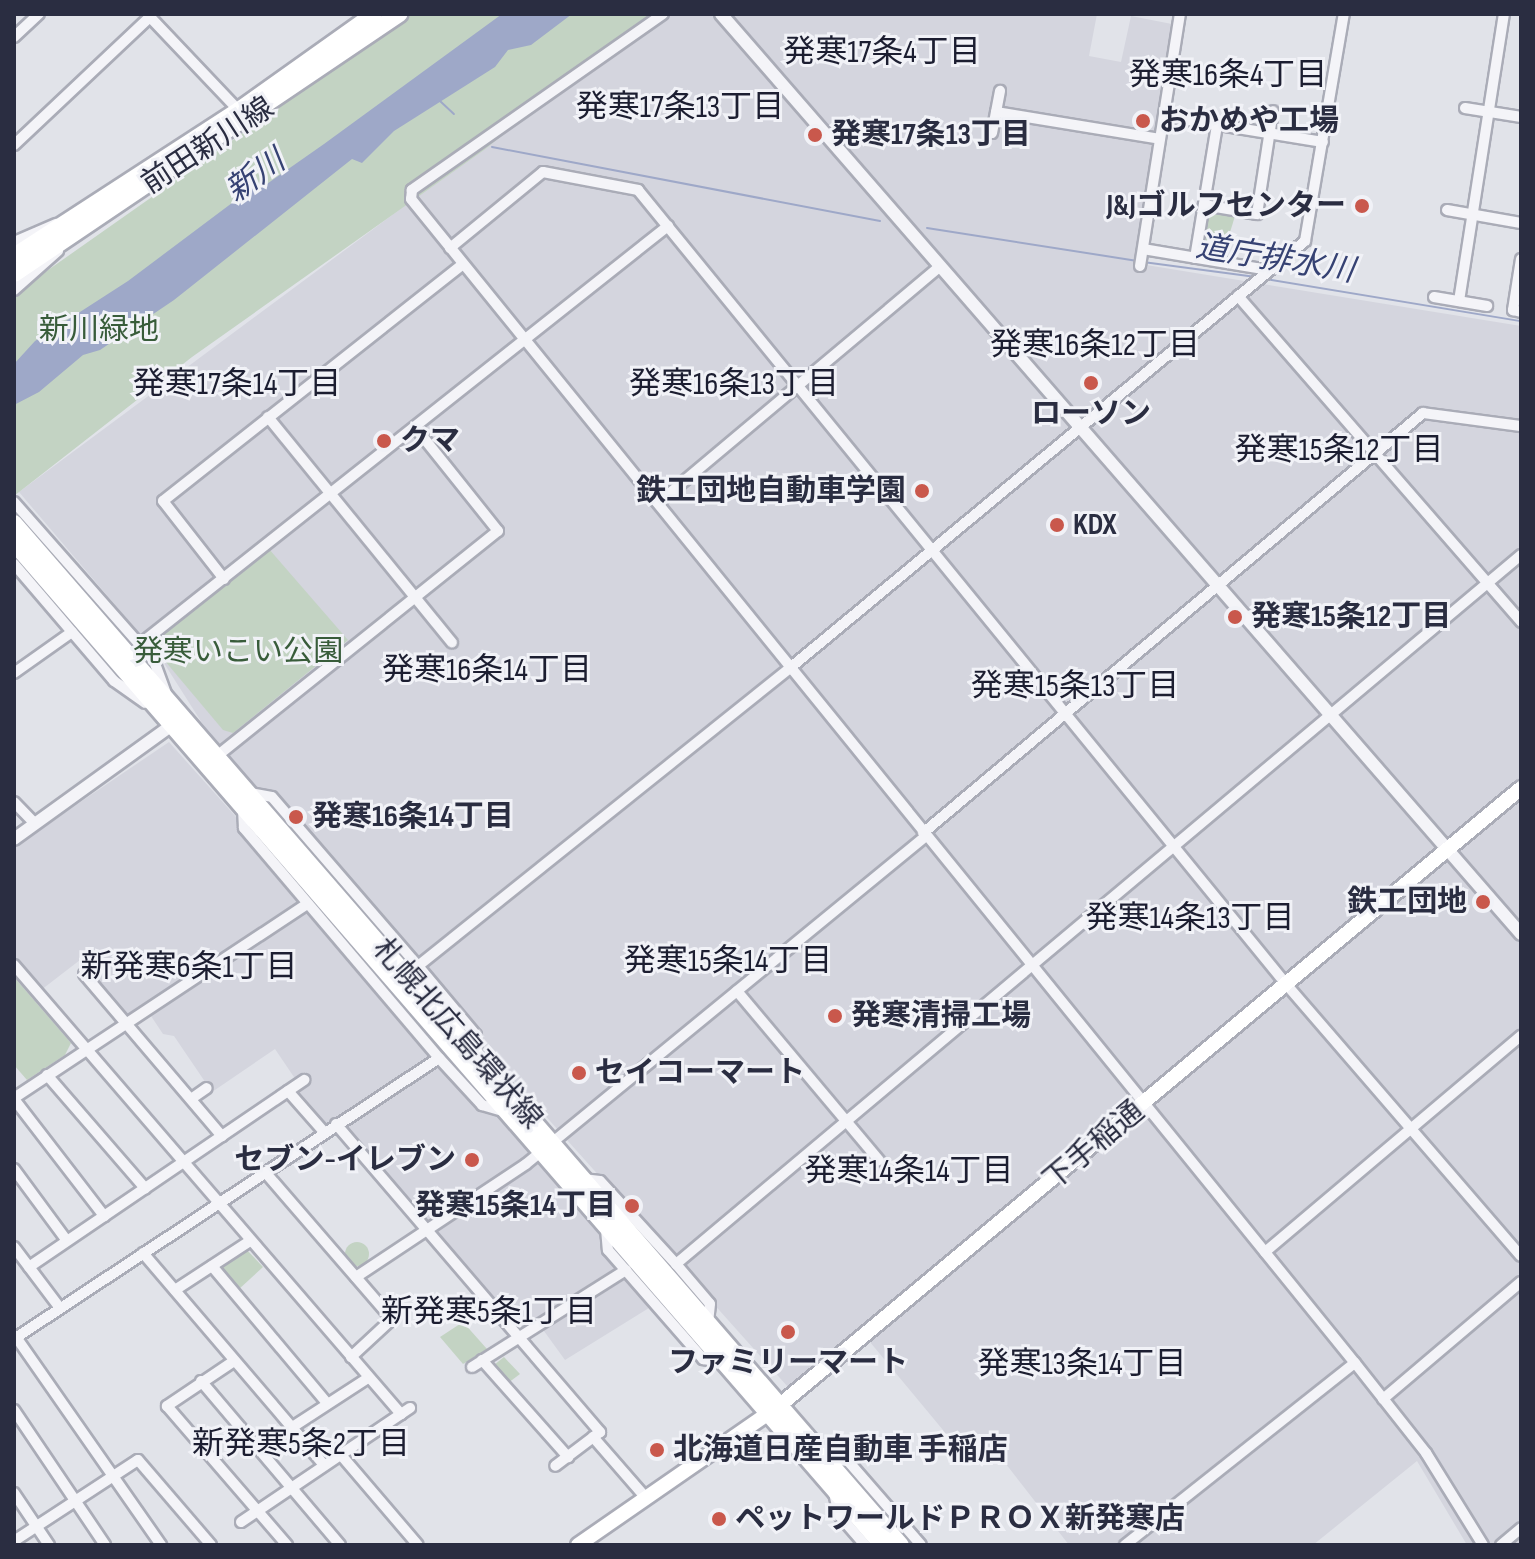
<!DOCTYPE html>
<html>
<head>
<meta charset="utf-8">
<style>
	body { margin:0 }
	#map { position:relative; width:1535px; height:1559px; overflow:hidden; background:#e1e3e9; font-family:"Sofia Sans Condensed","Noto Sans JP",sans-serif }
	div>[style] { position:absolute }
	.built>* { inset:0; background:#d4d5de }
	.green>* { inset:0; background:#c3d3c3 }
	.round { border-radius:50% }
	.water>* { inset:0; background:#9ea8c8 }
	.stream>* { height:2px; margin:-1px; padding:0 1px; transform-origin:1px; border-radius:1px; background:#9ea8c8 }
	.roads { filter:drop-shadow(2px 0 #aaacb7) drop-shadow(-2px 0 #aaacb7) drop-shadow(0 2px #aaacb7) drop-shadow(0 -2px #aaacb7) }
	.minor>* { height:10px; margin:-5px; padding:0 5px; transform-origin:5px; border-radius:5px; background:#f4f4f8 }
	.tertiary>* { height:12px; margin:-6px; padding:0 6px; transform-origin:6px; border-radius:6px; background:#f4f4f8 }
	.secondary>* { height:14px; margin:-7px; padding:0 7px; transform-origin:7px; border-radius:7px; background:#fff }
	.primary>* { height:16px; margin:-8px; padding:0 8px; transform-origin:8px; border-radius:8px; background:#fff }
	.dots>* { width:22px; height:22px; translate:-50% -50%; box-sizing:border-box; border:4px solid #f1f2f7; border-radius:50% }
	span { translate:-50% -50%; white-space:nowrap; text-align:center; line-height:1.15; -webkit-text-stroke:6px #f1f2f7; paint-order:stroke }
	.poi-label { font-size:30px; color:#2a2d41; font-weight:700 }
	.left { translate:0 -50%; text-align:left }
	.right { translate:-100% -50%; text-align:right }
	.street-label { font-size:30px; color:#2a2d41 }
	.park-label { font-size:30px; color:#385c3a }
	.neighbourhood-label { font-size:32px; color:#1c1e31 }
	.water-label { font-size:32px; color:#364273; font-style:italic }
	.frame { position:absolute; inset:0; border:16px solid #2a2d41; pointer-events:none }
</style>
</head>
<body>
<div id="map">
	<div class="built">
		<div style="clip-path:polygon(643px 14px,1097px 14px,1089px 56px,1121px 62px,1131px 16px,1172px 24px,1134px 263px,1521px 326px,1521px 1545px,1467px 1545px,1417px 1461px,1313px 1545px,1069px 1545px,995px 1450px,972px 1465px,860px 1330px,788px 1387px,371px 921px,202px 723px,162px 660px,19px 492px,403px 207px)"></div>
		<div style="clip-path:polygon(169px 742px,404px 1005px,657px 1303px,565px 1360px,536px 1320px,520px 1330px,337px 1118px,326px 1125px,289px 1086px,296px 1080px,275px 1049px,212px 1092px,174px 1036px,163px 1034px,143px 1004px,126px 1015px,80px 960px,32px 997px,14px 977px,14px 847px)"></div>
	</div>
	<div class="green">
		<div style="clip-path:polygon(412px 14px,654px 14px,484px 150px,192px 357px,14px 496px,14px 294px)"></div>
		<div style="clip-path:polygon(1209px 214px,1235px 216px,1223px 255px,1204px 250px)"></div>
		<div style="clip-path:polygon(269px 549px,348px 640px,233px 733px,223px 730px,154px 648px,155px 641px)"></div>
		<div style="clip-path:polygon(14px 977px,71px 1043px,65px 1055px,27px 1080px,14px 1065px)"></div>
		<div class="round" style="left:345px;top:1242px;width:24px;height:24px"></div>
		<div style="clip-path:polygon(245px 1248px,263px 1267px,238px 1290px,218px 1270px)"></div>
		<div style="clip-path:polygon(463px 1322px,487px 1349px,463px 1364px,440px 1337px)"></div>
		<div style="clip-path:polygon(504px 1357px,520px 1374px,508px 1383px,494px 1365px)"></div>
	</div>
	<div class="water">
		<div style="clip-path:polygon(502px 14px,572px 14px,531px 45px,508px 50px,495px 67px,394px 131px,362px 163px,352px 159px,174px 300px,100px 350px,83px 355px,39px 392px,14px 405px,14px 364px,35px 341px,128px 281px,252px 188px,264px 186px,324px 144px)"></div>
	</div>
	<div class="stream">
		<div style="left:440px;top:101px;width:19px;rotate:43deg"></div>
		<div style="left:492px;top:147px;width:395px;rotate:10.8deg"></div>
		<div style="left:927px;top:228px;width:213px;rotate:8.9deg"></div>
		<div style="left:1143px;top:262px;width:114px;rotate:7.6deg"></div>
		<div style="left:1266px;top:279px;width:258px;rotate:9.4deg"></div>
	</div>
	<div class="roads">
		<div class="minor">
			<div style="left:663px;top:14px;width:307px;rotate:145deg"></div>
			<div style="left:412px;top:190px;width:9px;rotate:96deg"></div>
			<div style="left:411px;top:199px;width:1499px;rotate:50.96deg"></div>
			<div style="left:1355px;top:1363px;width:115px;rotate:51.7deg"></div>
			<div style="left:1426px;top:1453px;width:108px;rotate:58.2deg"></div>
			<div style="left:14px;top:37px;width:34px;rotate:-43deg"></div>
			<div style="left:1465px;top:108px;width:57px;rotate:9.1deg"></div>
			<div style="left:996px;top:112px;width:166px;rotate:9.3deg"></div>
			<div style="left:1164px;top:116px;width:161px;rotate:9.3deg"></div>
			<div style="left:992px;top:133px;width:43px;rotate:-79.2deg"></div>
			<div style="left:14px;top:145px;width:187px;rotate:-43.3deg"></div>
			<div style="left:150px;top:17px;width:135px;rotate:46.5deg"></div>
			<div style="left:1204px;top:205px;width:54px;rotate:9.6deg"></div>
			<div style="left:1257px;top:214px;width:104px;rotate:-81.2deg"></div>
			<div style="left:1447px;top:210px;width:75px;rotate:10deg"></div>
			<div style="left:14px;top:242px;width:46px;rotate:-23.2deg"></div>
			<div style="left:450px;top:248px;width:120px;rotate:-39.3deg"></div>
			<div style="left:543px;top:172px;width:97px;rotate:10.7deg"></div>
			<div style="left:638px;top:190px;width:1025px;rotate:50.78deg"></div>
			<div style="left:1286px;top:984px;width:359px;rotate:49.2deg"></div>
			<div style="left:1143px;top:249px;width:128px;rotate:9.5deg"></div>
			<div style="left:1195px;top:258px;width:135px;rotate:-80.6deg"></div>
			<div style="left:1521px;top:259px;width:52px;rotate:98.9deg"></div>
			<div style="left:1513px;top:310px;width:8px;rotate:14deg"></div>
			<div style="left:1140px;top:266px;width:255px;rotate:-81deg"></div>
			<div style="left:14px;top:290px;width:59px;rotate:-41.6deg"></div>
			<div style="left:1238px;top:296px;width:432px;rotate:49deg"></div>
			<div style="left:1434px;top:297px;width:54px;rotate:9.6deg"></div>
			<div style="left:1459px;top:301px;width:291px;rotate:-81.1deg"></div>
			<div style="left:268px;top:417px;width:291px;rotate:50.8deg"></div>
			<div style="left:14px;top:502px;width:212px;rotate:48.6deg"></div>
			<div style="left:154px;top:661px;width:40px;rotate:69.8deg"></div>
			<div style="left:658px;top:503px;width:368px;rotate:-40deg"></div>
			<div style="left:14px;top:564px;width:154px;rotate:49.5deg"></div>
			<div style="left:114px;top:681px;width:38px;rotate:35deg"></div>
			<div style="left:224px;top:579px;width:99px;rotate:-128deg"></div>
			<div style="left:163px;top:501px;width:382px;rotate:-38.3deg"></div>
			<div style="left:139px;top:645px;width:675px;rotate:-38.38deg"></div>
			<div style="left:14px;top:673px;width:71px;rotate:-35.3deg"></div>
			<div style="left:217px;top:756px;width:360px;rotate:-38.7deg"></div>
			<div style="left:498px;top:531px;width:133px;rotate:-128.6deg"></div>
			<div style="left:250px;top:793px;width:22px;rotate:10deg"></div>
			<div style="left:272px;top:797px;width:223px;rotate:49.2deg"></div>
			<div style="left:418px;top:966px;width:90px;rotate:50deg"></div>
			<div style="left:476px;top:1035px;width:22px;rotate:87deg"></div>
			<div style="left:14px;top:802px;width:30px;rotate:46deg"></div>
			<div style="left:243px;top:809px;width:19px;rotate:87deg"></div>
			<div style="left:244px;top:828px;width:302px;rotate:49.7deg"></div>
			<div style="left:439px;top:1058px;width:64px;rotate:47.5deg"></div>
			<div style="left:482px;top:1105px;width:25px;rotate:16deg"></div>
			<div style="left:923px;top:833px;width:653px;rotate:-40.03deg"></div>
			<div style="left:1423px;top:413px;width:99px;rotate:7.6deg"></div>
			<div style="left:14px;top:965px;width:593px;rotate:49.24deg"></div>
			<div style="left:418px;top:966px;width:477px;rotate:-38.7deg"></div>
			<div style="left:790px;top:668px;width:669px;rotate:-39.66deg"></div>
			<div style="left:1305px;top:241px;width:230px;rotate:-80.3deg"></div>
			<div style="left:84px;top:974px;width:213px;rotate:49.6deg"></div>
			<div style="left:737px;top:991px;width:221px;rotate:50deg"></div>
			<div style="left:47px;top:1075px;width:150px;rotate:49.1deg"></div>
			<div style="left:288px;top:1091px;width:55px;rotate:48.7deg"></div>
			<div style="left:14px;top:1098px;width:351px;rotate:-33.5deg"></div>
			<div style="left:14px;top:1099px;width:148px;rotate:52.4deg"></div>
			<div style="left:191px;top:1099px;width:19px;rotate:-35deg"></div>
			<div style="left:336px;top:1124px;width:406px;rotate:49.4deg"></div>
			<div style="left:600px;top:1432px;width:56px;rotate:142.9deg"></div>
			<div style="left:14px;top:1169px;width:89px;rotate:53.6deg"></div>
			<div style="left:265px;top:1172px;width:194px;rotate:49.2deg"></div>
			<div style="left:392px;top:1319px;width:56px;rotate:137.2deg"></div>
			<div style="left:583px;top:1179px;width:17px;rotate:7deg"></div>
			<div style="left:600px;top:1181px;width:113px;rotate:47.5deg"></div>
			<div style="left:676px;top:1264px;width:52px;rotate:49.6deg"></div>
			<div style="left:710px;top:1304px;width:19px;rotate:96deg"></div>
			<div style="left:606px;top:1229px;width:21px;rotate:85deg"></div>
			<div style="left:608px;top:1250px;width:145px;rotate:48.9deg"></div>
			<div style="left:703px;top:1359px;width:18px;rotate:9deg"></div>
			<div style="left:14px;top:1247px;width:76px;rotate:53deg"></div>
			<div style="left:1265px;top:1252px;width:335px;rotate:-40.2deg"></div>
			<div style="left:143px;top:1253px;width:279px;rotate:49.5deg"></div>
			<div style="left:676px;top:1264px;width:1103px;rotate:-40deg"></div>
			<div style="left:212px;top:1266px;width:179px;rotate:50deg"></div>
			<div style="left:29px;top:1267px;width:333px;rotate:-34.2deg"></div>
			<div style="left:356px;top:1277px;width:204px;rotate:-33.6deg"></div>
			<div style="left:526px;top:1164px;width:517px;rotate:-39.35deg"></div>
			<div style="left:175px;top:1290px;width:90px;rotate:-33.2deg"></div>
			<div style="left:16px;top:1337px;width:254px;rotate:55.1deg"></div>
			<div style="left:14px;top:1339px;width:509px;rotate:-33.47deg"></div>
			<div style="left:482px;top:1360px;width:130px;rotate:48.4deg"></div>
			<div style="left:234px;top:1361px;width:81px;rotate:146.1deg"></div>
			<div style="left:167px;top:1406px;width:184px;rotate:49.2deg"></div>
			<div style="left:472px;top:1367px;width:182px;rotate:-32.2deg"></div>
			<div style="left:201px;top:1381px;width:215px;rotate:49.7deg"></div>
			<div style="left:1383px;top:1399px;width:181px;rotate:-40.3deg"></div>
			<div style="left:14px;top:1410px;width:163px;rotate:56deg"></div>
			<div style="left:291px;top:1428px;width:92px;rotate:-33deg"></div>
			<div style="left:593px;top:1437px;width:81px;rotate:49deg"></div>
			<div style="left:341px;top:1455px;width:118px;rotate:49.5deg"></div>
			<div style="left:826px;top:1458px;width:22px;rotate:8deg"></div>
			<div style="left:848px;top:1461px;width:111px;rotate:49deg"></div>
			<div style="left:14px;top:1493px;width:63px;rotate:56.1deg"></div>
			<div style="left:834px;top:1493px;width:23px;rotate:77deg"></div>
			<div style="left:839px;top:1515px;width:40px;rotate:49deg"></div>
			<div style="left:241px;top:1522px;width:204px;rotate:-34deg"></div>
			<div style="left:14px;top:1541px;width:148px;rotate:-33.2deg"></div>
			<div style="left:138px;top:1460px;width:112px;rotate:49.3deg"></div>
			<div style="left:1125px;top:1545px;width:293px;rotate:-38.4deg"></div>
			<div style="left:1501px;top:1545px;width:26px;rotate:-40deg"></div>
		</div>
		<div class="tertiary">
			<div style="left:721px;top:14px;width:1219px;rotate:48.99deg"></div>
			<div style="left:14px;top:839px;width:200px;rotate:-35.8deg"></div>
		</div>
		<div class="secondary">
			<div style="left:578px;top:1545px;width:246px;rotate:-34.7deg"></div>
			<div style="left:780px;top:1405px;width:964px;rotate:-39.78deg"></div>
		</div>
		<div class="primary">
			<div style="left:14px;top:256px;width:268px;rotate:-33deg"></div>
			<div style="left:239px;top:110px;width:166px;rotate:-35.4deg"></div>
			<div style="left:14px;top:274px;width:465px;rotate:-34deg"></div>
			<div style="left:14px;top:523px;width:1353px;rotate:49.05deg"></div>
			<div style="left:14px;top:543px;width:1326px;rotate:49.1deg"></div>
		</div>
	</div>
	<div class="dots">
		<div style="left:1143px;top:121px;background:#c9584c"></div>
		<div style="left:815px;top:135px;background:#c9584c"></div>
		<div style="left:1362px;top:206px;background:#c9584c"></div>
		<div style="left:1091px;top:383px;background:#c9584c"></div>
		<div style="left:384px;top:441px;background:#c9584c"></div>
		<div style="left:922px;top:491px;background:#c9584c"></div>
		<div style="left:1057px;top:525px;background:#c9584c"></div>
		<div style="left:1235px;top:617px;background:#c9584c"></div>
		<div style="left:296px;top:817px;background:#c9584c"></div>
		<div style="left:1483px;top:902px;background:#c9584c"></div>
		<div style="left:835px;top:1016px;background:#c9584c"></div>
		<div style="left:579px;top:1073px;background:#c9584c"></div>
		<div style="left:472px;top:1160px;background:#c9584c"></div>
		<div style="left:632px;top:1206px;background:#c9584c"></div>
		<div style="left:788px;top:1332px;background:#c9584c"></div>
		<div style="left:657px;top:1450px;background:#c9584c"></div>
		<div style="left:719px;top:1519px;background:#c9584c"></div>
	</div>
	<div class="poi-label">
		<span class="left" style="left:1159px;top:121px">おかめや工場</span>
		<span class="left" style="left:831px;top:135px">発寒17条13丁目</span>
		<span class="right" style="left:1346px;top:206px">J&amp;Jゴルフセンター</span>
		<span style="left:1091px;top:414px">ローソン</span>
		<span class="left" style="left:400px;top:441px">クマ</span>
		<span class="right" style="left:906px;top:491px">鉄工団地自動車学園</span>
		<span class="left" style="left:1073px;top:525px">KDX</span>
		<span class="left" style="left:1251px;top:617px">発寒15条12丁目</span>
		<span class="left" style="left:312px;top:817px">発寒16条14丁目</span>
		<span class="right" style="left:1467px;top:902px">鉄工団地</span>
		<span class="left" style="left:851px;top:1016px">発寒清掃工場</span>
		<span class="left" style="left:595px;top:1073px">セイコーマート</span>
		<span class="right" style="left:456px;top:1160px">セブン-イレブン</span>
		<span class="right" style="left:616px;top:1206px">発寒15条14丁目</span>
		<span style="left:788px;top:1363px">ファミリーマート</span>
		<span class="left" style="left:673px;top:1450px">北海道日産自動車 手稲店</span>
		<span class="left" style="left:735px;top:1519px">ペットワールドＰＲＯＸ新発寒店</span>
	</div>
	<div class="street-label">
		<span style="left:208px;top:146px;rotate:-33deg">前田新川線</span>
		<span style="left:457px;top:1034px;rotate:49deg">札幌北広島環状線</span>
		<span style="left:1094px;top:1146px;rotate:-40deg">下手稲通</span>
	</div>
	<div class="park-label">
		<span style="left:99px;top:330px">新川緑地</span>
		<span style="left:238px;top:652px">発寒いこい公園</span>
	</div>
	<div class="neighbourhood-label">
		<span style="left:882px;top:53px">発寒17条4丁目</span>
		<span style="left:1228px;top:76px">発寒16条4丁目</span>
		<span style="left:680px;top:108px">発寒17条13丁目</span>
		<span style="left:1095px;top:346px">発寒16条12丁目</span>
		<span style="left:237px;top:385px">発寒17条14丁目</span>
		<span style="left:734px;top:385px">発寒16条13丁目</span>
		<span style="left:1339px;top:451px">発寒15条12丁目</span>
		<span style="left:487px;top:671px">発寒16条14丁目</span>
		<span style="left:1075px;top:687px">発寒15条13丁目</span>
		<span style="left:1190px;top:919px">発寒14条13丁目</span>
		<span style="left:728px;top:962px">発寒15条14丁目</span>
		<span style="left:189px;top:968px">新発寒6条1丁目</span>
		<span style="left:909px;top:1172px">発寒14条14丁目</span>
		<span style="left:489px;top:1313px">新発寒5条1丁目</span>
		<span style="left:1082px;top:1365px">発寒13条14丁目</span>
		<span style="left:301px;top:1445px">新発寒5条2丁目</span>
	</div>
	<div class="water-label">
		<span style="left:256px;top:177px;rotate:-36deg">新川</span>
		<span style="left:1275px;top:260px;rotate:9deg">道庁排水川</span>
	</div>
	<div class="frame"></div>
</div>
</body>
</html>
